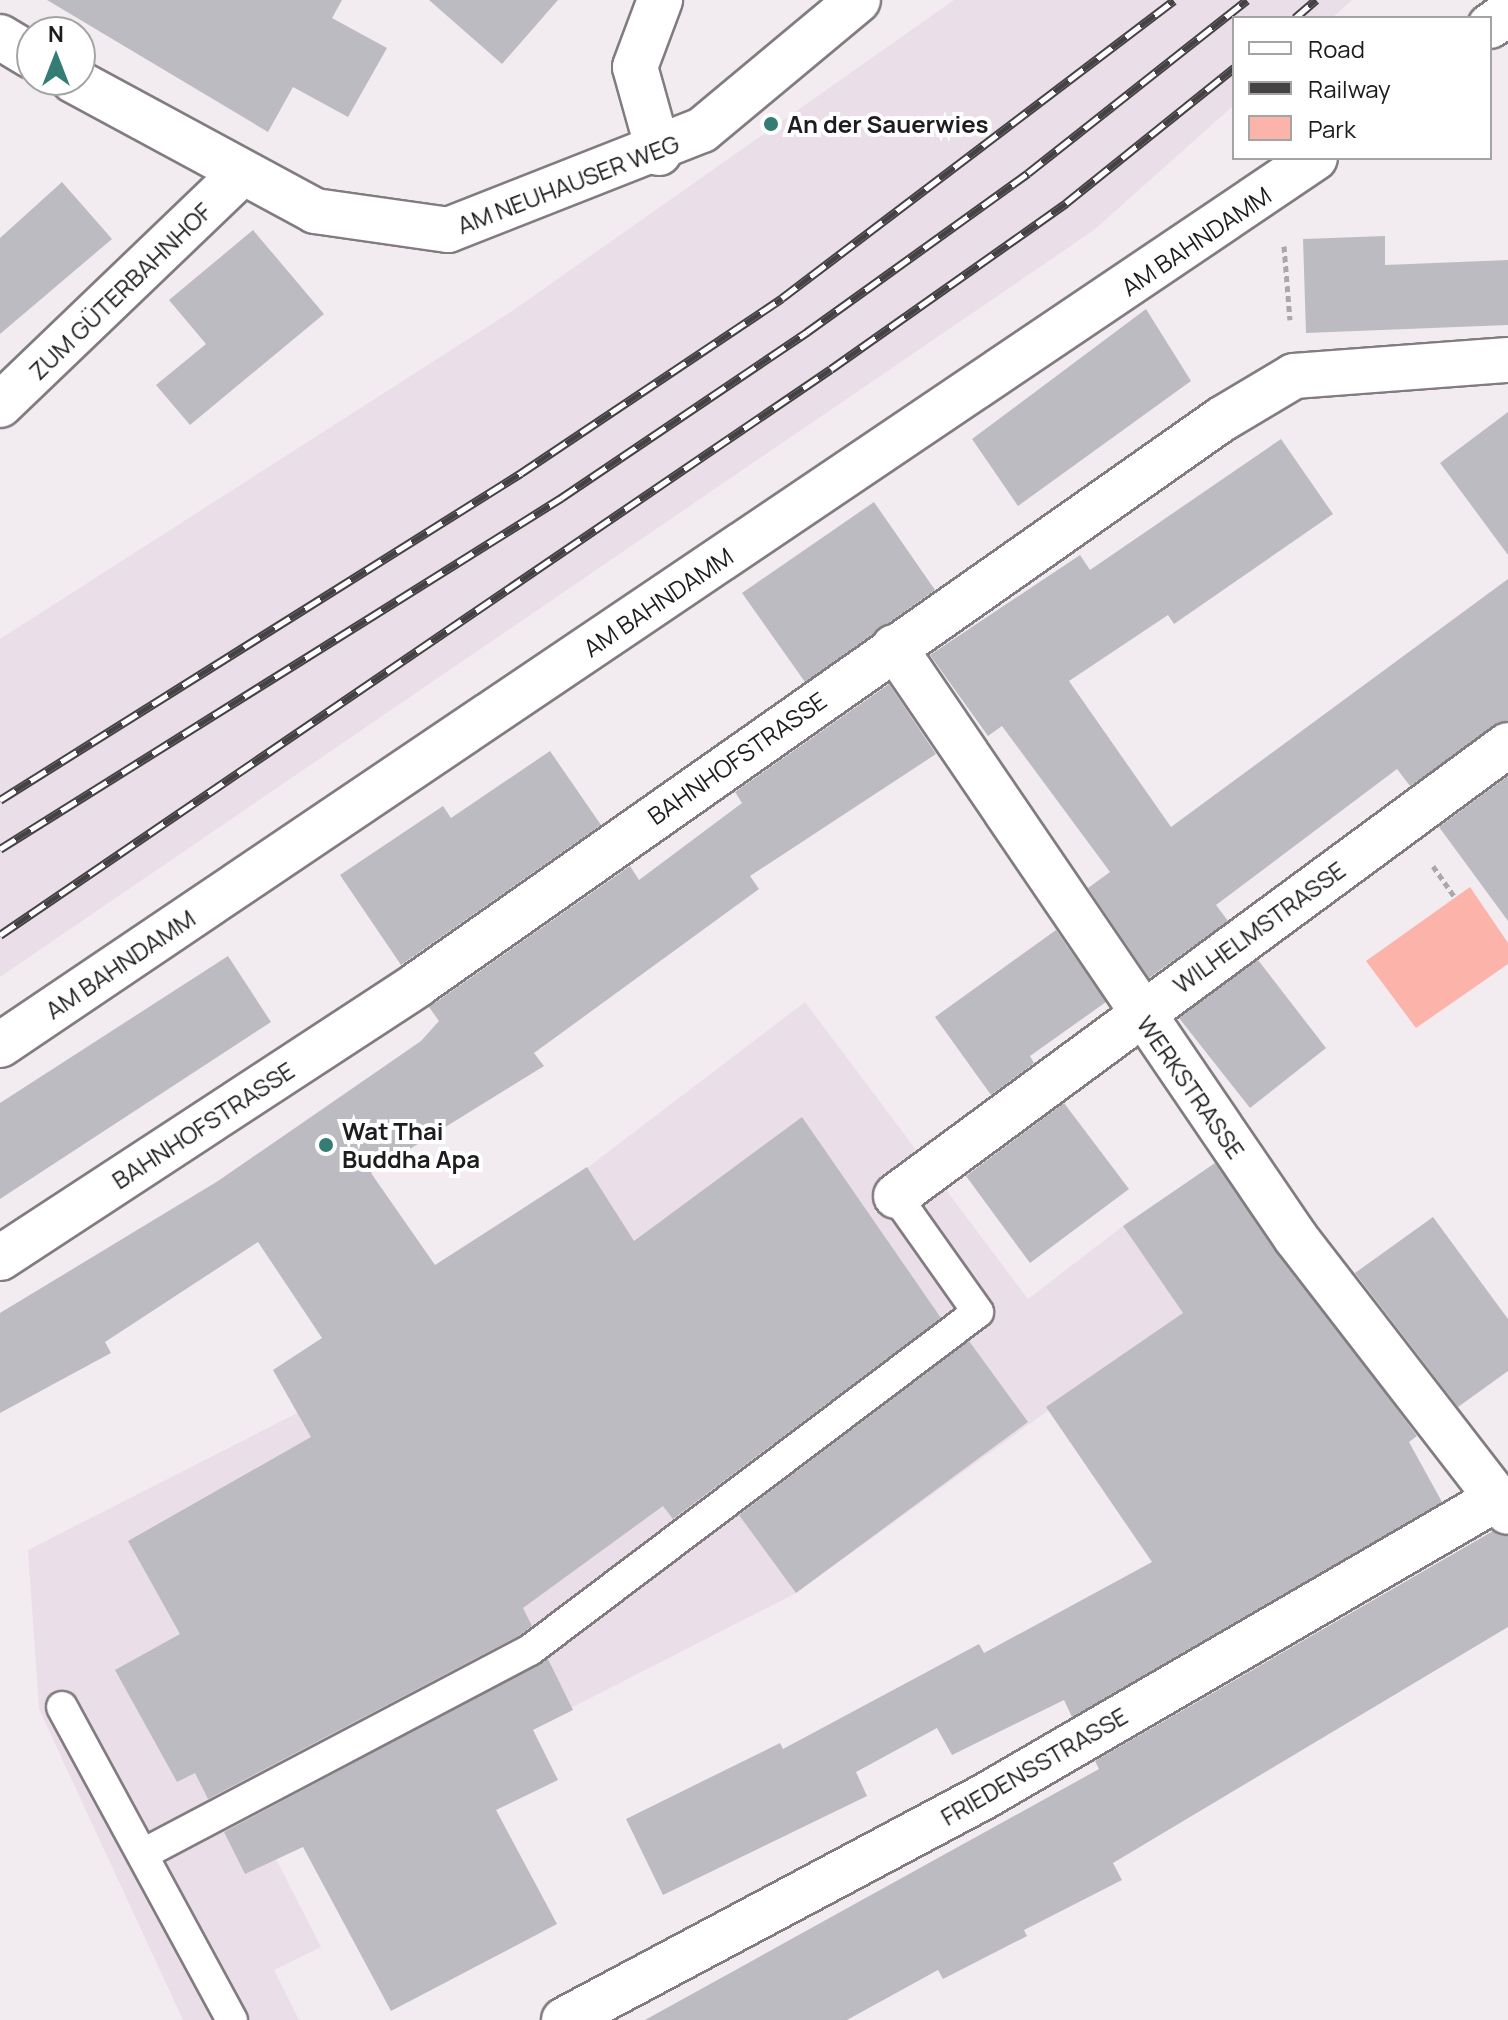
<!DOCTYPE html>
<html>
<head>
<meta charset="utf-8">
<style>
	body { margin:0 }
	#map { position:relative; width:1508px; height:2020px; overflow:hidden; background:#f2ecf1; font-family:Manrope,sans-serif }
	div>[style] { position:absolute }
	.built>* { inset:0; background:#eadee9 }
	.green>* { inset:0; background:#fcb3aa }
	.building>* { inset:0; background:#bdbbc2 }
	.path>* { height:5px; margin-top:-2.5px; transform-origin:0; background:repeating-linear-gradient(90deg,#aba6aa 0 6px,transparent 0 10px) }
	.roads { filter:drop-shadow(2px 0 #827c81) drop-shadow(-2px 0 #827c81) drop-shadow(0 2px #827c81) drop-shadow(0 -2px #827c81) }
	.lane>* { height:30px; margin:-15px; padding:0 15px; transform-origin:15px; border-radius:15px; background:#fff }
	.street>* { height:44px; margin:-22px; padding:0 22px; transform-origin:22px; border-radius:22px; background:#fff }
	.secondary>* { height:44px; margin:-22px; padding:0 22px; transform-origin:22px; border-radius:22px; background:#fff }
	.rail>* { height:9px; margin-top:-4.5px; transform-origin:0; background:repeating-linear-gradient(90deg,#fff 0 18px,#454244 0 36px); box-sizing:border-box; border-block:2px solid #454244 }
	.dots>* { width:22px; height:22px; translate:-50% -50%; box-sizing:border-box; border:4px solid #fff; border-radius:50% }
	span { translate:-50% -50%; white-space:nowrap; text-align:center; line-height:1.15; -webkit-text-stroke:8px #fff; paint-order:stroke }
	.poi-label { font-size:24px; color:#1e1c1e; font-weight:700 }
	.left { translate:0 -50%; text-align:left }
	.street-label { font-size:24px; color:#1e1c1e }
	.legend { position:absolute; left:1232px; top:16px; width:260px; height:144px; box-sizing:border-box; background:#fff; border:2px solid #a5a4a5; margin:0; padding:10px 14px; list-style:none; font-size:24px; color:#1e1c1e }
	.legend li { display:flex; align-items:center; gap:16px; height:40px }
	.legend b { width:40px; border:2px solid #a5a4a5 }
	.north { position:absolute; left:16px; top:16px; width:80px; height:80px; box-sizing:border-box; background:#fff; border:2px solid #a5a4a5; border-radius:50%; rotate:0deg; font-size:22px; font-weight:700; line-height:32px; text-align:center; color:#1e1c1e }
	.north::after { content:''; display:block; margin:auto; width:28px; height:36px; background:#357c75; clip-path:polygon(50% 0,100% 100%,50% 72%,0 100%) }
</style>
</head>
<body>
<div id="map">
	<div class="built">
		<div style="clip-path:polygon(954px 0,1352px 0,1332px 18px,1234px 18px,1234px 105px,1094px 230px,0 977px,0 639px,515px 309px)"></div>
		<div style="clip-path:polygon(805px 1002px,1028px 1299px,1123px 1226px,1183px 1313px,796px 1593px,276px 1859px,321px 1947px,274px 1970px,299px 2020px,183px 2020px,39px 1709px,28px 1550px,297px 1413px,273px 1370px,587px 1168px)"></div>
	</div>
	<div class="green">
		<div style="clip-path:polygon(1470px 887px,1508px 943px,1508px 964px,1416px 1028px,1366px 961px)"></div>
	</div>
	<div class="building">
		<div style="clip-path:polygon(47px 0,342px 0,332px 18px,387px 48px,348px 117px,293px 87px,268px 132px)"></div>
		<div style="clip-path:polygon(429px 0,558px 0,502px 64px)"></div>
		<div style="clip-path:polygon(62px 182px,112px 239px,0 334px,0 238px)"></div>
		<div style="clip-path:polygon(253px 230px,324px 314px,190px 425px,156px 385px,206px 344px,169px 300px)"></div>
		<div style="clip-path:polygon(1385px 236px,1385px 265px,1508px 260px,1508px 325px,1306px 333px,1303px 239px)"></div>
		<div style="clip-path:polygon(1146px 309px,1191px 381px,1018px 506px,972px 439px)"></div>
		<div style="clip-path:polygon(1508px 412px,1508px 555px,1440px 463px)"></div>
		<div style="clip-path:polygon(1281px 439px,1333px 514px,1174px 624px,1168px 615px,1069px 681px,1171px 827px,1508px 579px,1508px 720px,1410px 786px,1397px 769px,1216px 905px,1228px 921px,1149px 978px,1088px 888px,1110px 872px,1002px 726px,988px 736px,930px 655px,1080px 555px,1090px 570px)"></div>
		<div style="clip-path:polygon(874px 502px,935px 590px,805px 682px,742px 593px)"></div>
		<div style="clip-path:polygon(889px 684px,936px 754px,750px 876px,759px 889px,534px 1053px,544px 1066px,371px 1173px,435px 1265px,587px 1167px,634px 1241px,802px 1117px,941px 1318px,673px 1519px,663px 1506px,523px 1608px,532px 1626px,520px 1635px,208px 1799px,195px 1773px,177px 1782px,115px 1670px,180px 1634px,128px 1541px,311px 1437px,273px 1370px,322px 1338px,258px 1242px,105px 1342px,111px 1353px,0 1413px,0 1313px,218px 1181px,421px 1041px,439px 1021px,429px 1007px,630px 866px,639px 880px,742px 803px,735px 792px)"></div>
		<div style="clip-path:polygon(550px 751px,601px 825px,401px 965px,340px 875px,443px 806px,451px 818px)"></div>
		<div style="clip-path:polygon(1508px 776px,1508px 921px,1439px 827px)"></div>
		<div style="clip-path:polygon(1056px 930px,1106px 1002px,1030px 1056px,1034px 1063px,991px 1095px,935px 1017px)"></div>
		<div style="clip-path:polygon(228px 956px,271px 1022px,0 1199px,0 1103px)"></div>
		<div style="clip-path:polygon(1258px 960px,1326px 1048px,1250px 1108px,1179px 1018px)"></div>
		<div style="clip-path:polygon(1064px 1103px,1129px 1189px,1030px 1263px,966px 1176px)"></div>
		<div style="clip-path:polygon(1215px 1163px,1417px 1436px,1409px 1442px,1442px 1502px,1072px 1717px,1064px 1700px,952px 1755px,937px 1728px,856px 1772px,867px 1796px,663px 1895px,626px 1819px,780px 1743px,783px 1749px,979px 1644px,984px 1653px,1152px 1562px,1046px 1407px,1183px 1313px,1123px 1226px)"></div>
		<div style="clip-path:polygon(1433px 1217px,1508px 1319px,1508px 1371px,1458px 1407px,1355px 1273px)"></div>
		<div style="clip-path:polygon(969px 1341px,1028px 1422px,796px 1593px,739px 1515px)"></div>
		<div style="clip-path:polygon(1493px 1531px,1508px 1536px,1508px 1627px,1113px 1863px,1122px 1880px,1024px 1930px,1027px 1936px,943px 1979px,938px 1970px,847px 2020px,645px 2020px,1099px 1769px,1095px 1761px)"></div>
		<div style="clip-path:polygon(548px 1659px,573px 1710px,533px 1730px,558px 1780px,496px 1810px,557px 1924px,391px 2011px,303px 1847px,245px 1874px,224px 1832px)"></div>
	</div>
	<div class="path">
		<div style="left:1284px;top:246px;width:74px;rotate:85.4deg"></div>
		<div style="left:1433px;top:866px;width:38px;rotate:55deg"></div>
	</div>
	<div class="roads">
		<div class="lane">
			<div style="left:62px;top:1707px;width:356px;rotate:61.5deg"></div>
			<div style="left:143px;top:1854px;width:437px;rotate:-27.8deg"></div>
			<div style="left:530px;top:1650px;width:561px;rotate:-37.03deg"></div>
			<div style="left:978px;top:1312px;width:142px;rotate:-125.3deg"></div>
		</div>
		<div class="street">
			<div style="left:1490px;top:26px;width:22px;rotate:-34deg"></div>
			<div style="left:659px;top:153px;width:89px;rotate:-105.6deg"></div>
			<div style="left:635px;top:67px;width:72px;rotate:-69.5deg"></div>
			<div style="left:0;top:405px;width:331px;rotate:-43.8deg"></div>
			<div style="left:894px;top:647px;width:715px;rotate:55.78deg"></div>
			<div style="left:1296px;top:1238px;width:346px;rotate:52.3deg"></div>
			<div style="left:0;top:1045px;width:1586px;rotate:-34deg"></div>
			<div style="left:896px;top:1196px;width:760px;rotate:-36.39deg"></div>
			<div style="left:0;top:1258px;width:500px;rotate:-33.2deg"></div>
			<div style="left:418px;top:984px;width:983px;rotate:-35.1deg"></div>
			<div style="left:1222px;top:419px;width:84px;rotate:-30.8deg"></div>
			<div style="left:1294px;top:376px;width:215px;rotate:-4.3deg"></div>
			<div style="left:564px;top:2020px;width:471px;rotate:-28deg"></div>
			<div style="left:980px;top:1799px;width:597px;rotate:-30.17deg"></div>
		</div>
		<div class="secondary">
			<div style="left:0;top:37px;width:37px;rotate:31deg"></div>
			<div style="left:73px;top:80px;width:275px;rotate:28.4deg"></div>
			<div style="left:315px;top:211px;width:134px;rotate:8.1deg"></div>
			<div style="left:448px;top:230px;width:273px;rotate:-21.5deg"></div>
			<div style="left:702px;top:130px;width:203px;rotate:-39.8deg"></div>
		</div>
	</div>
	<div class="rail">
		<div style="left:1295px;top:18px;width:28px;rotate:-41deg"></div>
		<div style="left:0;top:800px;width:615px;rotate:-32.11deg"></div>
		<div style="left:521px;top:473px;width:314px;rotate:-33.8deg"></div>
		<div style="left:782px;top:298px;width:492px;rotate:-37.2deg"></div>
		<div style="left:0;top:849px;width:662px;rotate:-32.03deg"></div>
		<div style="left:561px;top:498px;width:297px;rotate:-34deg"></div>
		<div style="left:807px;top:332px;width:272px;rotate:-35.7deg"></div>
		<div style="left:1028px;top:173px;width:279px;rotate:-38.3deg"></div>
		<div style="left:0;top:935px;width:1005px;rotate:-34.26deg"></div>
		<div style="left:831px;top:369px;width:288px;rotate:-35.2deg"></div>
		<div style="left:1066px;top:203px;width:216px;rotate:-38.8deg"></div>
	</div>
	<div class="dots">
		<div style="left:771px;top:124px;background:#357c75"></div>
		<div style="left:326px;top:1145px;background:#357c75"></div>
	</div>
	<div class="poi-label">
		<span class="left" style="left:787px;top:124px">An der Sauerwies</span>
		<span class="left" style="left:342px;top:1145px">Wat Thai<br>Buddha Apa</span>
	</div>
	<div class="street-label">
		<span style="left:568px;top:184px;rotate:-21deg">AM NEUHAUSER WEG</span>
		<span style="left:1196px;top:241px;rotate:-34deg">AM BAHNDAMM</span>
		<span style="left:120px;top:291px;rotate:-44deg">ZUM GÜTERBAHNHOF</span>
		<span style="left:658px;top:602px;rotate:-34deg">AM BAHNDAMM</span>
		<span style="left:737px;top:758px;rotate:-35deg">BAHNHOFSTRASSE</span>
		<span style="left:1259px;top:927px;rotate:-36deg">WILHELMSTRASSE</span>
		<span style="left:120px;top:964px;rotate:-34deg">AM BAHNDAMM</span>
		<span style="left:1191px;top:1087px;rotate:55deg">WERKSTRASSE</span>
		<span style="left:203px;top:1125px;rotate:-33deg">BAHNHOFSTRASSE</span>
		<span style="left:1034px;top:1766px;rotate:-30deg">FRIEDENSSTRASSE</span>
	</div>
	<ul class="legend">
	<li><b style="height:10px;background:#fff"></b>Road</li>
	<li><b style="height:10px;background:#454244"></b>Railway</li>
	<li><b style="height:22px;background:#fcb3aa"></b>Park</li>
	</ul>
	<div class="north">N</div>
</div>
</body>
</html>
